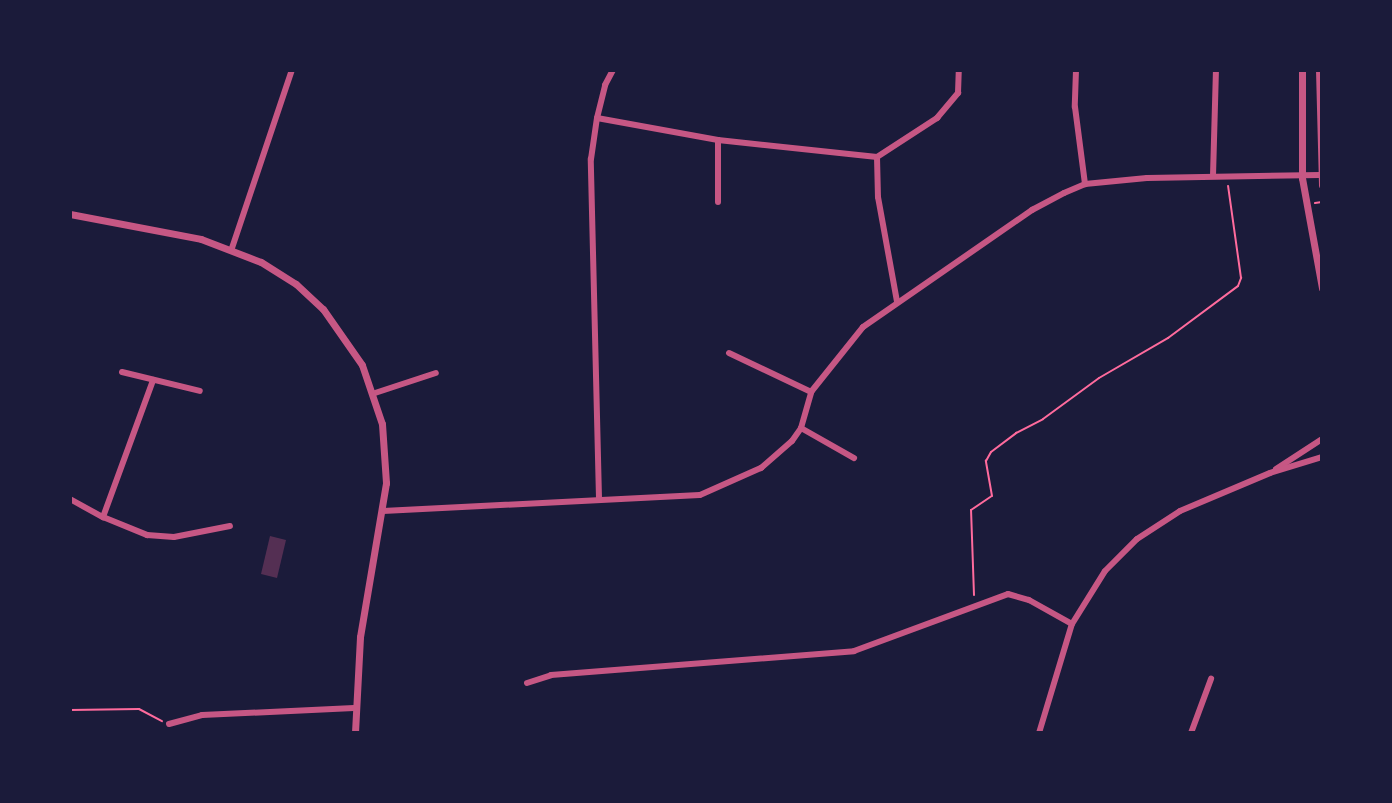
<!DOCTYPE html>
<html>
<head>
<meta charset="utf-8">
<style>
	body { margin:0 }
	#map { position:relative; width:1392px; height:803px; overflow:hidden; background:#1b1b3a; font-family:Overpass,sans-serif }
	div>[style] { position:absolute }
	.building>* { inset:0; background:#542f53 }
	.path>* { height:2px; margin:-1px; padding:0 1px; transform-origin:1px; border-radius:1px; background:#ff6b9d }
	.minor>* { height:6px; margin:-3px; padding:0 3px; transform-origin:3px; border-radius:3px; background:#c65784 }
	.tertiary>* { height:7px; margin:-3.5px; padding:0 3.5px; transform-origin:3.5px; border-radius:3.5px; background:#c65784 }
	span { translate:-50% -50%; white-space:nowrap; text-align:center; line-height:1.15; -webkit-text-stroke:7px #1b1b3a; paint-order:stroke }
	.frame { position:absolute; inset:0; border:72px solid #1b1b3a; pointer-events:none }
</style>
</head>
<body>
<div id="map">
	<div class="building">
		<div style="clip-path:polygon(270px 536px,286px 540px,277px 578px,261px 574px)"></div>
	</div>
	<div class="path">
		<div style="left:1315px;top:203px;width:7px;rotate:-8deg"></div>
		<div style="left:974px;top:595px;width:85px;rotate:-92deg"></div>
		<div style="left:971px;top:510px;width:25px;rotate:-34deg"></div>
		<div style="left:992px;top:496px;width:36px;rotate:-100deg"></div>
		<div style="left:986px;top:461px;width:10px;rotate:-61deg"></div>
		<div style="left:991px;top:452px;width:31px;rotate:-37deg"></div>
		<div style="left:1016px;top:433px;width:30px;rotate:-27deg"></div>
		<div style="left:1043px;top:419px;width:69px;rotate:-36.2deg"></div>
		<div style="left:1099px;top:378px;width:80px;rotate:-30.1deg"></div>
		<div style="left:1168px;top:338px;width:87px;rotate:-36.6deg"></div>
		<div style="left:1238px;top:286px;width:9px;rotate:-69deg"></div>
		<div style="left:1241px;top:278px;width:93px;rotate:-98deg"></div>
		<div style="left:70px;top:710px;width:69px;rotate:-0.8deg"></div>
		<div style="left:139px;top:709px;width:26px;rotate:28deg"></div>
	</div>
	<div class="minor">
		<div style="left:1076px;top:70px;width:37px;rotate:92deg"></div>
		<div style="left:1075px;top:107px;width:78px;rotate:82.6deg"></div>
		<div style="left:597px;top:118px;width:123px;rotate:10.3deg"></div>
		<div style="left:718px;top:140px;width:160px;rotate:6.1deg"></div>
		<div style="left:877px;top:157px;width:72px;rotate:-33deg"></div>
		<div style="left:937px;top:118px;width:33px;rotate:-50deg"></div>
		<div style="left:958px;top:93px;width:23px;rotate:-88deg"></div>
		<div style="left:877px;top:157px;width:40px;rotate:88.6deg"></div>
		<div style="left:878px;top:197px;width:107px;rotate:79.7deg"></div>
		<div style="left:1213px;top:176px;width:106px;rotate:-88.4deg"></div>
		<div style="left:718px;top:202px;width:62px;rotate:-90deg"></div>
		<div style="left:232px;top:248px;width:188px;rotate:-71.4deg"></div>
		<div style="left:729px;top:353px;width:91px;rotate:25.4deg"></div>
		<div style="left:122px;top:372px;width:80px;rotate:13.7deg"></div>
		<div style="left:375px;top:393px;width:64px;rotate:-18.2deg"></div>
		<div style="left:801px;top:428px;width:61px;rotate:29.5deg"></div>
		<div style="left:1276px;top:469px;width:55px;rotate:-33.1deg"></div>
		<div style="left:599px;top:498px;width:339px;rotate:-91.4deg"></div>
		<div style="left:591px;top:159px;width:41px;rotate:-81.7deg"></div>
		<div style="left:597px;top:118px;width:34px;rotate:-76deg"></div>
		<div style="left:605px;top:85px;width:17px;rotate:-62deg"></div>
		<div style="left:70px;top:499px;width:38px;rotate:29deg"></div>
		<div style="left:103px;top:517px;width:48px;rotate:22.2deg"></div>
		<div style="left:147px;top:535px;width:27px;rotate:4deg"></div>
		<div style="left:174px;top:537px;width:57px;rotate:-11.1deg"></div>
		<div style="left:383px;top:511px;width:317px;rotate:-2.9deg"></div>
		<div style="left:700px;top:495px;width:67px;rotate:-23.9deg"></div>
		<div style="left:761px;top:468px;width:41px;rotate:-41.1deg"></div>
		<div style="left:792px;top:441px;width:16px;rotate:-55deg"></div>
		<div style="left:801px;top:428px;width:37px;rotate:-74deg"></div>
		<div style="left:811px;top:392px;width:83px;rotate:-51.3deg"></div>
		<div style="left:863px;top:327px;width:206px;rotate:-34.7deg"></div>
		<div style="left:1032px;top:210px;width:36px;rotate:-28deg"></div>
		<div style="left:1064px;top:193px;width:23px;rotate:-23deg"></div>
		<div style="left:1085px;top:184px;width:62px;rotate:-5.5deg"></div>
		<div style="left:1147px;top:178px;width:173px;rotate:-1deg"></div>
		<div style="left:103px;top:517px;width:146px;rotate:-69.9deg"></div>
		<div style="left:527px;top:683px;width:25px;rotate:-18deg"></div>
		<div style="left:551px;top:675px;width:304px;rotate:-4.5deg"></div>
		<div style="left:854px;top:651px;width:164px;rotate:-20.3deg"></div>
		<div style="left:1008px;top:594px;width:22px;rotate:16deg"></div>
		<div style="left:1029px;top:600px;width:49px;rotate:29.2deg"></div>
		<div style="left:169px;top:724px;width:34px;rotate:-15deg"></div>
		<div style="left:202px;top:715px;width:152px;rotate:-2.6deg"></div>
		<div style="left:1039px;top:733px;width:114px;rotate:-73.2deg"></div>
		<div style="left:1072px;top:624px;width:62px;rotate:-58.1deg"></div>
		<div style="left:1105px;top:571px;width:45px;rotate:-45deg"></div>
		<div style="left:1137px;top:539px;width:51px;rotate:-33.1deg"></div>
		<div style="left:1180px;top:511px;width:98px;rotate:-22.9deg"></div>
		<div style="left:1270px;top:473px;width:54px;rotate:-17.1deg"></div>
		<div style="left:1191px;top:733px;width:58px;rotate:-69.7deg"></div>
	</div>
	<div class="tertiary">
		<div style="left:1302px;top:70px;width:108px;rotate:90deg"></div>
		<div style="left:1302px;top:178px;width:112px;rotate:79.7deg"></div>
		<div style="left:1319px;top:70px;width:115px;rotate:88.5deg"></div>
		<div style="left:70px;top:214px;width:133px;rotate:10.8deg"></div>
		<div style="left:201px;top:239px;width:64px;rotate:21deg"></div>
		<div style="left:261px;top:262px;width:41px;rotate:32.2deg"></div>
		<div style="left:296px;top:284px;width:37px;rotate:43deg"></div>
		<div style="left:323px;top:309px;width:68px;rotate:55.1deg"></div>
		<div style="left:362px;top:365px;width:62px;rotate:71.3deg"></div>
		<div style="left:382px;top:424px;width:59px;rotate:86.1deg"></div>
		<div style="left:386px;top:483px;width:156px;rotate:99.6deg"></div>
		<div style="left:360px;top:637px;width:96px;rotate:93deg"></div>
	</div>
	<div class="frame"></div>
</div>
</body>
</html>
